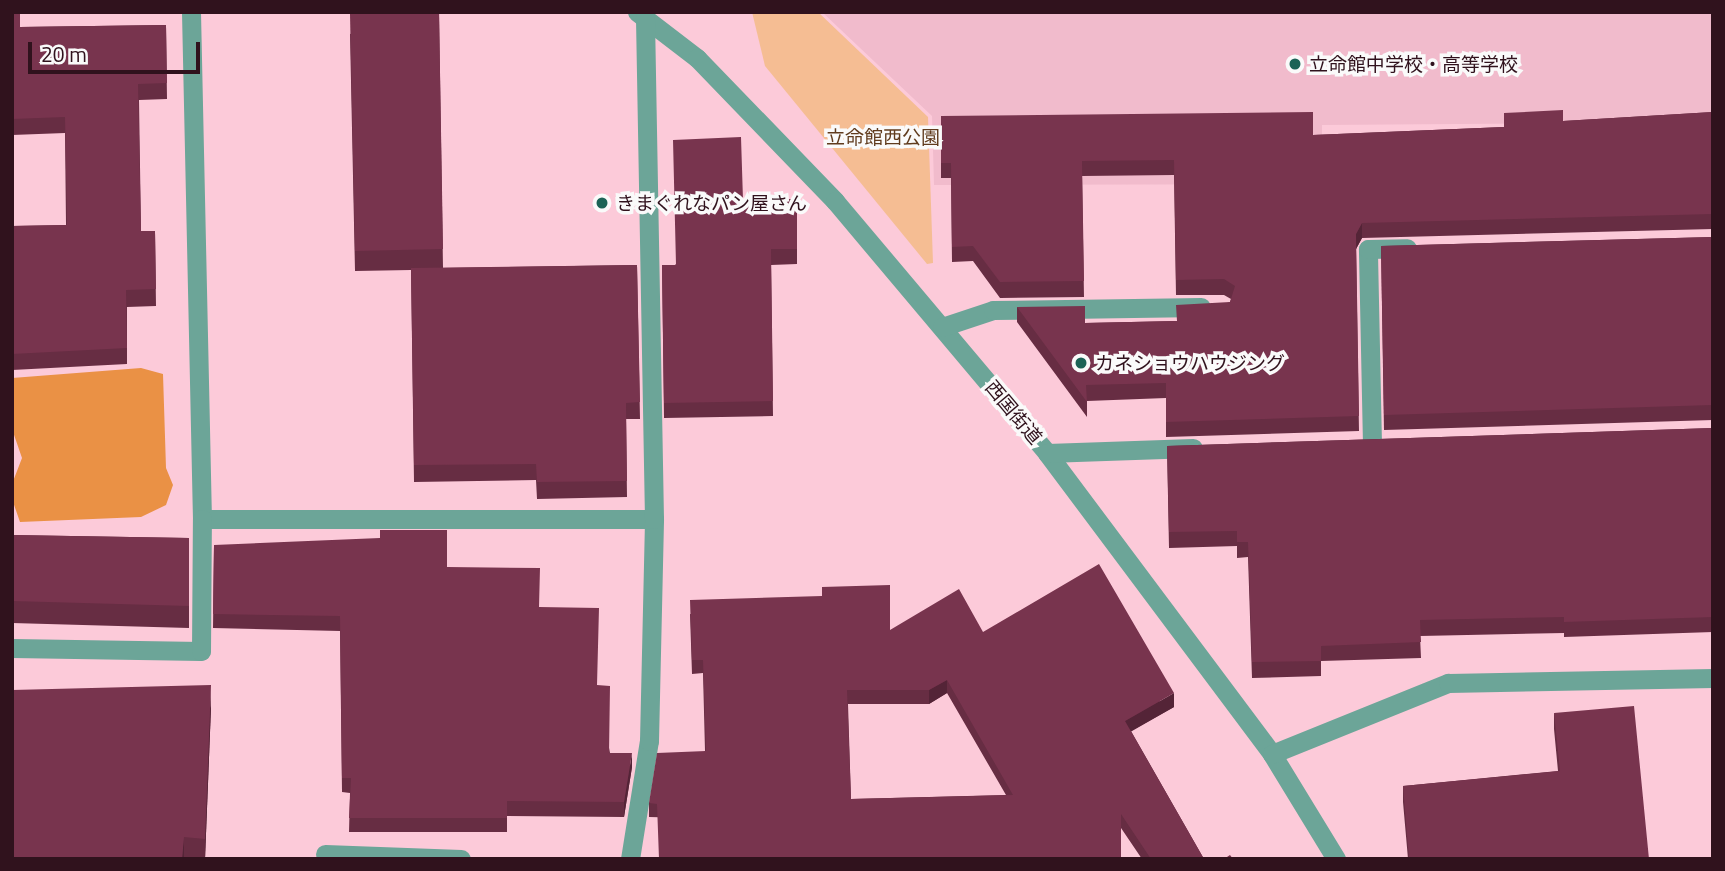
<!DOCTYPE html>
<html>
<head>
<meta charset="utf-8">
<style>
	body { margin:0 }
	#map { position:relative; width:1725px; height:871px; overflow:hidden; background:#fccad9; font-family:"Titillium Web","Noto Sans JP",sans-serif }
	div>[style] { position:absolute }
	.built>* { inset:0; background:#f1bbcc }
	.green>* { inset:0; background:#f5bd93 }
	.forest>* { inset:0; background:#ea9145 }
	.service>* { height:19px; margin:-9.5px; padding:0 9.5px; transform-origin:9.5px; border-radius:9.5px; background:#6ca598 }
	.minor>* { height:19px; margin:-9.5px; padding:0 9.5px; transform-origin:9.5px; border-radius:9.5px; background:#6ca598 }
	.wall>* { inset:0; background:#672d43 }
	.shaded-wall>* { inset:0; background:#542437 }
	.building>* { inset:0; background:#78344e }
	.dots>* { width:19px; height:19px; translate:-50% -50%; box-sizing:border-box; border:4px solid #fafafa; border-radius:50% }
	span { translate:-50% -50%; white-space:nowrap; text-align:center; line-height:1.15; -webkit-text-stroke:7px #fafafa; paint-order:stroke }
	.poi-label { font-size:19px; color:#30121d }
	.left { translate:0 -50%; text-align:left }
	.park-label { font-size:19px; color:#603b1d }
	.street-label { font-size:19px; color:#30121d }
	.frame { position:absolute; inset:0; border:14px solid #30121d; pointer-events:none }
	.scale { position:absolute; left:28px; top:42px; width:172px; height:32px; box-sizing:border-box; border:4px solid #30121d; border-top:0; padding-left:9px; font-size:21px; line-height:24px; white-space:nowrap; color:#30121d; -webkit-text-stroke:5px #fafafa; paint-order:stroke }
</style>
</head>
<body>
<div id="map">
	<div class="built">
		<div style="clip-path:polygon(822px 12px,1713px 12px,1713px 122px,1322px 125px,1322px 184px,934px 185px,932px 116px)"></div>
	</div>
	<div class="green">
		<div style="clip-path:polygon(752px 12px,818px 12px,928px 117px,933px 263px,927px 264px,765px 66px)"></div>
	</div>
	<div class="forest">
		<div style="clip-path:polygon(141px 368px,163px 374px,166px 468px,173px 485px,166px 505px,141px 517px,20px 522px,12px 499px,12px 484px,22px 458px,12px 429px,12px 378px)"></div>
	</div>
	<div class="service">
		<div style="left:325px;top:854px;width:136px;rotate:2.1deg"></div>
	</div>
	<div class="minor">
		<div style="left:191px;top:12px;width:507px;rotate:88.76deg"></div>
		<div style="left:202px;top:519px;width:452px"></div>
		<div style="left:637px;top:12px;width:76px;rotate:37.5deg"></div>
		<div style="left:697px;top:58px;width:199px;rotate:46deg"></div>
		<div style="left:835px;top:201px;width:329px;rotate:49.9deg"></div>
		<div style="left:1047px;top:453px;width:376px;rotate:53.2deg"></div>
		<div style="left:1272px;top:754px;width:123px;rotate:58.6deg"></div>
		<div style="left:942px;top:327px;width:54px;rotate:-18.4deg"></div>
		<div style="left:993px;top:310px;width:208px;rotate:-0.8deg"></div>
		<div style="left:1372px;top:444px;width:195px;rotate:-91.2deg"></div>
		<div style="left:1368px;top:249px;width:39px;rotate:-1deg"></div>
		<div style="left:1047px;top:453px;width:146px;rotate:-2deg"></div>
		<div style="left:12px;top:648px;width:189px;rotate:0.9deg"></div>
		<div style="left:201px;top:651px;width:132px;rotate:-89.6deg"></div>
		<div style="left:1272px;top:754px;width:190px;rotate:-22deg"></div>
		<div style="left:1448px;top:683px;width:265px;rotate:-1.1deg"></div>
		<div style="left:630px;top:859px;width:120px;rotate:-80.9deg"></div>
		<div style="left:649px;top:741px;width:222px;rotate:-88.7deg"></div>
		<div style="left:654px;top:519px;width:502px;rotate:-91.03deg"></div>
	</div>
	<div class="wall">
		<div style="clip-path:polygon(12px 12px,20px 27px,166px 25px,167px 99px,139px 100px,141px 231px,155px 231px,156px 306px,127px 307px,127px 364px,12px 370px,12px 226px,66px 225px,65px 133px,12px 135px)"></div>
		<div style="clip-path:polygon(439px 12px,443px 268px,637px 265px,640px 419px,626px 419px,627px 497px,537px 499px,536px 480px,414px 482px,411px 270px,355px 271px,350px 34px)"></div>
		<div style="clip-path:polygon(1713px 112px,1713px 229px,1362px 238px,1356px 249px,1359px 431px,1166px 437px,1166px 398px,1087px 401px,1087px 417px,1017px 322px,1017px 307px,1085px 323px,1177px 321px,1230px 302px,1231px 299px,1224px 295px,1176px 295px,1174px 175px,1082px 176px,1084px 297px,1000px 298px,973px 261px,952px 262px,951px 178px,941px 178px,941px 116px,1313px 135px,1504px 127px,1504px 113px,1563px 121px)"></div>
		<div style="clip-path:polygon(797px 199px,797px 264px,771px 265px,773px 416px,664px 418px,662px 265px,675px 265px,743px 200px)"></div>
		<div style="clip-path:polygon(1713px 237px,1713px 420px,1384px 430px,1381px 246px)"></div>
		<div style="clip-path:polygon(1713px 428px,1713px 632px,1564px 637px,1564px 633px,1420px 636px,1421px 658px,1321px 661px,1321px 676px,1252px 678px,1248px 557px,1237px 558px,1237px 546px,1169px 548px,1167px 446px)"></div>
		<div style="clip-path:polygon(12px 535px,189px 538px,189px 628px,12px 623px)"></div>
		<div style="clip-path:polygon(214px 545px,447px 567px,539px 607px,597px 685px,610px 753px,632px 767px,624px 817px,507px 816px,507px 832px,349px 832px,350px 793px,342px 792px,340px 631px,213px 628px)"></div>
		<div style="clip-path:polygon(evenodd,690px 614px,890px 630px,983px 632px,1174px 707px,1131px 731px,1204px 859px,1142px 859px,1121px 828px,649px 817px,649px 803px,705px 751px,703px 673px,692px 674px,690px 614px,947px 693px,1006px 795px,851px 799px,848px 704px,929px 704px,947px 693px)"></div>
		<div style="clip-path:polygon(211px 707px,205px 859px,12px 859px)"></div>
		<div style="clip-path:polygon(1554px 713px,1649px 859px,1408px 859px,1403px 802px,1403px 786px,1558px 771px,1554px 729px)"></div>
	</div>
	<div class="shaded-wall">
		<div style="clip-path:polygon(1362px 223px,1362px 238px,1356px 249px,1356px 234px)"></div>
		<div style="clip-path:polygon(947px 680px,947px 693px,929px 704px,929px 690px)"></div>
		<div style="clip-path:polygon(211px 685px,211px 707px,205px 859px,205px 839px)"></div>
		<div style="clip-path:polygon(1174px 693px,1174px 707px,1125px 735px,1125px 721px)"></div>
		<div style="clip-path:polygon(632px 753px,632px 767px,624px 817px,624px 802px)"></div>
		<div style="clip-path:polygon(184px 837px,184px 859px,182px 859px)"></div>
	</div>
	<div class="building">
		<div style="clip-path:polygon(12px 12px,20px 12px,20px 27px,166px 25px,167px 83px,138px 84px,141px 231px,155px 231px,156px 289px,126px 290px,127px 348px,12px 354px,12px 226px,67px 225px,65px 117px,12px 119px)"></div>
		<div style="clip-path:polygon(439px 12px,443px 249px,355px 251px,350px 14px)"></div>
		<div style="clip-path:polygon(1563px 110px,1563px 121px,1713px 112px,1713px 214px,1362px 223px,1356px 234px,1359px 416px,1166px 422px,1166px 383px,1086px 385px,1087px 402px,1017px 307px,1085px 306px,1085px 323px,1177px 321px,1176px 305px,1230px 302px,1235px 286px,1224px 279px,1176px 280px,1174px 160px,1082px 161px,1084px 281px,1000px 282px,973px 246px,952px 247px,951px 163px,941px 163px,941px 116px,1313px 112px,1313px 135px,1504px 127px,1504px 113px)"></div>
		<div style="clip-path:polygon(741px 137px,743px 200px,797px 199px,797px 249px,771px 249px,773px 401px,664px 403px,662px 265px,676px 265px,673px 140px)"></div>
		<div style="clip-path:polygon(1713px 237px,1713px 405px,1384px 415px,1381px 246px)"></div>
		<div style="clip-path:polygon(637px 265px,640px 402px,626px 403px,627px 481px,537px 482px,536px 464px,414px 465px,411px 268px)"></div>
		<div style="clip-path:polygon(1713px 428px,1713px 617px,1564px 622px,1564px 617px,1420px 620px,1421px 642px,1321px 646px,1321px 661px,1252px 662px,1248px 542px,1237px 542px,1237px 531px,1169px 532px,1167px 446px)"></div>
		<div style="clip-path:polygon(380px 530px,447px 530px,447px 567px,540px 568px,539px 607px,599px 608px,597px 685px,610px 686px,609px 753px,632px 753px,624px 802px,507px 801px,507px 818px,349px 818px,351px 778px,342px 778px,340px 616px,213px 614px,214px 545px,380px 538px)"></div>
		<div style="clip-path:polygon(12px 535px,189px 538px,189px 606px,12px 601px)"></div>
		<div style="clip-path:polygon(evenodd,1099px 564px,1174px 693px,1125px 721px,1204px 859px,1151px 859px,1121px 814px,1121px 859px,659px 859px,657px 804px,649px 803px,657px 753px,706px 751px,703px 660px,692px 660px,690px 600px,822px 596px,822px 587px,890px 585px,890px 630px,959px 589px,983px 632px,1099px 564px,947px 680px,1013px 795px,851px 799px,847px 690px,929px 690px,947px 680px)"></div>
		<div style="clip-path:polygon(211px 685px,205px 839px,184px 837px,182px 859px,12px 859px,12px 690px)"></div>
		<div style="clip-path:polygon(1634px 706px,1649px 859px,1409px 859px,1403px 786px,1560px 771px,1554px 713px)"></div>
		<div style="clip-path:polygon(1230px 855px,1233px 859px,1224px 859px)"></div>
	</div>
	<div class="dots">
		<div style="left:1295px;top:64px;background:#1c6356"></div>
		<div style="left:602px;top:203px;background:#1c6356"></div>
		<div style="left:1081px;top:363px;background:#1c6356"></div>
	</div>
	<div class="poi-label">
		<span class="left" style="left:1309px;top:64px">立命館中学校・高等学校</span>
		<span class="left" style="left:616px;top:203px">きまぐれなパン屋さん</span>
		<span class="left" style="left:1095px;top:363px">カネショウハウジング</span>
	</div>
	<div class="park-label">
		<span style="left:883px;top:137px">立命館西公園</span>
	</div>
	<div class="street-label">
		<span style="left:1014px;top:412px;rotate:50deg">西国街道</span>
	</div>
	<div class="frame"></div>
	<div class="scale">20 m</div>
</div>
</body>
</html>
